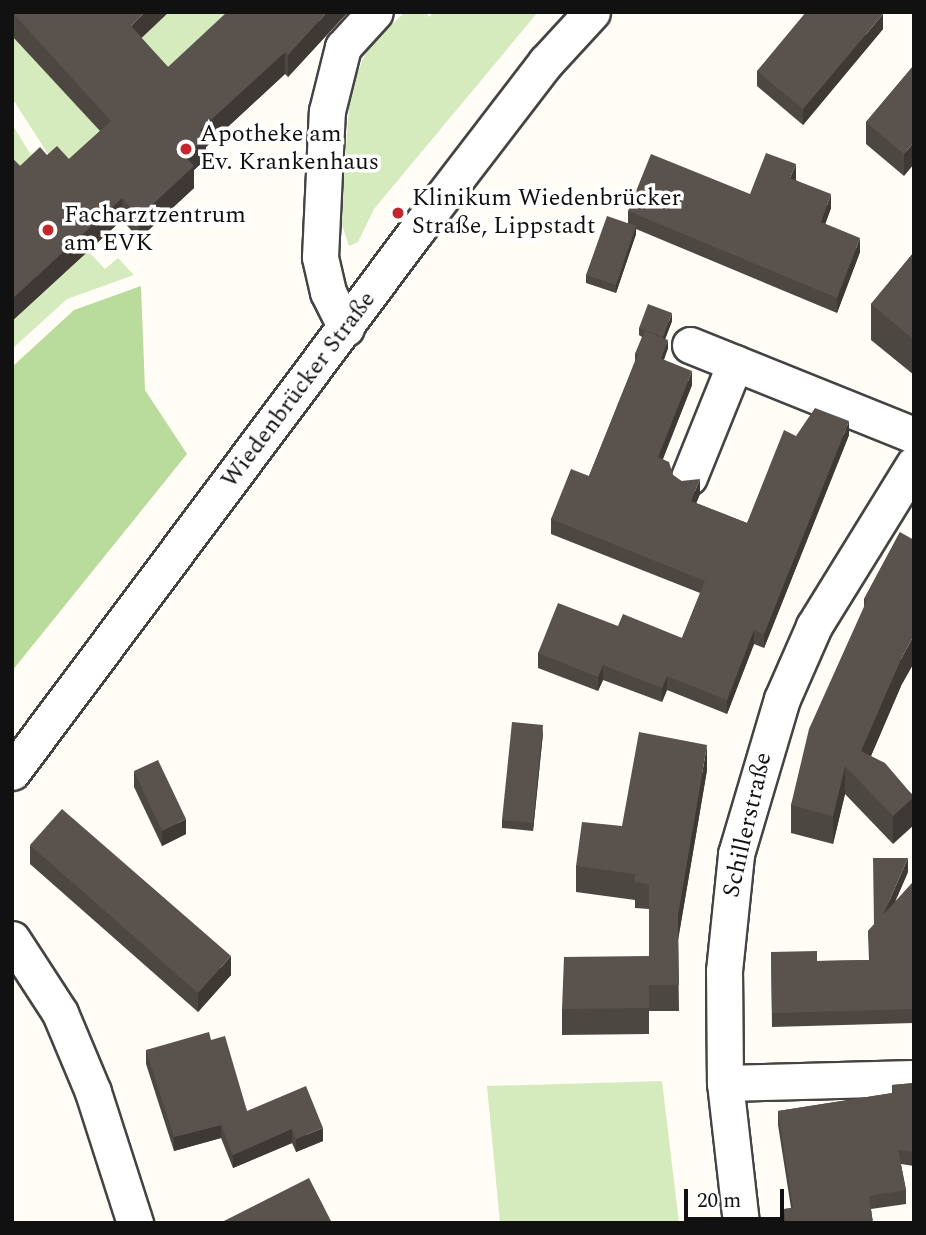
<!DOCTYPE html>
<html>
<head>
<meta charset="utf-8">
<style>
	body { margin:0 }
	#map { position:relative; width:926px; height:1235px; overflow:hidden; background:#fffdf5; font-family:Spectral,serif }
	div>[style] { position:absolute }
	.green>* { inset:0; background:#d5ebbd }
	.forest>* { inset:0; background:#b9dc9c }
	.roads { filter:drop-shadow(2px 0 #444) drop-shadow(-2px 0 #444) drop-shadow(0 2px #444) drop-shadow(0 -2px #444) }
	.minor>* { height:35px; margin:-17.5px; padding:0 17.5px; transform-origin:17.5px; border-radius:17.5px; background:#fff }
	.wall>* { inset:0; background:#4d4742 }
	.shaded-wall>* { inset:0; background:#3f3936 }
	.building>* { inset:0; background:#5a524d }
	.dots>* { width:19px; height:19px; translate:-50% -50%; box-sizing:border-box; border:4px solid #fff; border-radius:50% }
	span { translate:-50% -50%; white-space:nowrap; text-align:center; line-height:1.15; -webkit-text-stroke:7px #fff; paint-order:stroke }
	.poi-label { font-size:24px; color:#111 }
	.left { translate:0 -50%; text-align:left }
	.street-label { font-size:24px; color:#111 }
	.frame { position:absolute; inset:0; border:14px solid #111; pointer-events:none }
	.scale { position:absolute; left:684px; top:1189px; width:100px; height:32px; box-sizing:border-box; border:4px solid #111; border-top:0; padding-left:9px; font-size:21px; line-height:24px; white-space:nowrap; color:#111; -webkit-text-stroke:5px #fff; paint-order:stroke }
</style>
</head>
<body>
<div id="map">
	<div class="green">
		<div style="clip-path:polygon(169px 12px,251px 12px,168px 89px,131px 48px)"></div>
		<div style="clip-path:polygon(405px 12px,426px 12px,429px 17px,434px 12px,538px 12px,374px 209px,358px 242px,349px 246px,341px 222px,350px 91px,368px 47px)"></div>
		<div style="clip-path:polygon(12px 36px,111px 143px,57px 168px,12px 98px)"></div>
		<div style="clip-path:polygon(12px 124px,40px 170px,12px 180px)"></div>
		<div style="clip-path:polygon(88px 251px,105px 269px,118px 258px,134px 275px,67px 299px,12px 349px,12px 321px)"></div>
		<div style="clip-path:polygon(662px 1081px,679px 1223px,500px 1223px,487px 1086px)"></div>
	</div>
	<div class="forest">
		<div style="clip-path:polygon(141px 286px,145px 390px,187px 454px,12px 671px,12px 367px,74px 310px)"></div>
	</div>
	<div class="roads">
		<div class="minor">
			<div style="left:346px;top:328px;width:40px;rotate:-116.6deg"></div>
			<div style="left:328px;top:292px;width:36px;rotate:-103deg"></div>
			<div style="left:320px;top:257px;width:146px;rotate:-87.3deg"></div>
			<div style="left:327px;top:111px;width:66px;rotate:-76deg"></div>
			<div style="left:343px;top:47px;width:47px;rotate:-47.6deg"></div>
			<div style="left:690px;top:345px;width:241px;rotate:21.9deg"></div>
			<div style="left:689px;top:477px;width:123px;rotate:-68deg"></div>
			<div style="left:12px;top:772px;width:677px;rotate:-53.23deg"></div>
			<div style="left:417px;top:230px;width:212px;rotate:-52.5deg"></div>
			<div style="left:546px;top:62px;width:68px;rotate:-47.4deg"></div>
			<div style="left:12px;top:939px;width:88px;rotate:57deg"></div>
			<div style="left:60px;top:1013px;width:86px;rotate:67.3deg"></div>
			<div style="left:93px;top:1092px;width:138px;rotate:72.2deg"></div>
			<div style="left:725px;top:1083px;width:189px;rotate:-1.5deg"></div>
			<div style="left:741px;top:1223px;width:141px;rotate:-96.5deg"></div>
			<div style="left:725px;top:1083px;width:112px;rotate:-90.5deg"></div>
			<div style="left:724px;top:971px;width:118px;rotate:-84.1deg"></div>
			<div style="left:736px;top:854px;width:162px;rotate:-73.5deg"></div>
			<div style="left:782px;top:699px;width:80px;rotate:-66.3deg"></div>
			<div style="left:814px;top:626px;width:190px;rotate:-58.3deg"></div>
		</div>
	</div>
	<div class="wall">
		<div style="clip-path:polygon(12px 12px,141px 38px,168px 67px,348px 12px,288px 77px,285px 74px,206px 147px,206px 159px,194px 170px,194px 188px,139px 239px,122px 220px,12px 321px,12px 158px,20px 166px,47px 155px,69px 159px,100px 131px,12px 36px)"></div>
		<div style="clip-path:polygon(883px 29px,803px 125px,757px 86px,757px 71px)"></div>
		<div style="clip-path:polygon(914px 65px,904px 176px,866px 144px,866px 122px)"></div>
		<div style="clip-path:polygon(796px 179px,796px 180px,831px 208px,825px 224px,860px 252px,837px 313px,636px 229px,636px 234px,616px 293px,586px 283px,586px 275px,628px 223px,628px 211px,750px 194px)"></div>
		<div style="clip-path:polygon(914px 252px,914px 375px,871px 340px,871px 304px)"></div>
		<div style="clip-path:polygon(672px 321px,665px 339px,668px 348px,664px 360px,692px 385px,663px 459px,673px 475px,700px 494px,696px 503px,747px 523px,796px 436px,849px 435px,764px 648px,754px 644px,727px 714px,667px 690px,662px 702px,603px 680px,598px 691px,538px 668px,538px 653px,618px 626px,682px 638px,700px 593px,551px 534px,551px 519px,589px 476px,635px 361px,635px 354px,642px 337px,639px 335px,639px 328px)"></div>
		<div style="clip-path:polygon(900px 532px,901px 686px,871px 756px,914px 796px,893px 844px,845px 794px,833px 844px,791px 833px,791px 805px,864px 608px,864px 599px)"></div>
		<div style="clip-path:polygon(543px 733px,533px 831px,502px 828px,502px 820px)"></div>
		<div style="clip-path:polygon(707px 770px,678px 940px,679px 1011px,649px 1011px,649px 1034px,562px 1035px,562px 1009px,649px 956px,649px 909px,635px 908px,635px 900px,576px 892px,576px 866px,622px 826px)"></div>
		<div style="clip-path:polygon(134px 771px,186px 834px,162px 846px,134px 787px)"></div>
		<div style="clip-path:polygon(30px 845px,231px 975px,198px 1012px,30px 864px)"></div>
		<div style="clip-path:polygon(908px 872px,895px 902px,913px 882px,914px 1023px,772px 1027px,771px 952px,817px 961px,869px 960px,868px 931px,874px 925px)"></div>
		<div style="clip-path:polygon(211px 1040px,247px 1111px,323px 1141px,296px 1152px,292px 1143px,233px 1168px,221px 1138px,174px 1151px,146px 1064px,146px 1050px)"></div>
		<div style="clip-path:polygon(914px 1083px,914px 1166px,901px 1164px,906px 1190px,906px 1204px,871px 1209px,873px 1223px,784px 1223px,784px 1209px,791px 1208px,778px 1125px,778px 1111px,892px 1093px,892px 1085px)"></div>
	</div>
	<div class="shaded-wall">
		<div style="clip-path:polygon(145px 12px,169px 12px,131px 48px,131px 26px)"></div>
		<div style="clip-path:polygon(327px 12px,348px 12px,288px 77px,288px 55px)"></div>
		<div style="clip-path:polygon(883px 14px,883px 29px,803px 125px,803px 109px)"></div>
		<div style="clip-path:polygon(285px 52px,285px 74px,206px 147px,206px 159px,194px 170px,194px 188px,139px 239px,139px 217px,185px 156px,200px 130px)"></div>
		<div style="clip-path:polygon(914px 142px,914px 164px,904px 176px,904px 154px)"></div>
		<div style="clip-path:polygon(796px 164px,796px 179px,790px 192px,790px 178px)"></div>
		<div style="clip-path:polygon(831px 194px,831px 208px,821px 236px,821px 222px)"></div>
		<div style="clip-path:polygon(122px 198px,122px 220px,12px 321px,12px 299px)"></div>
		<div style="clip-path:polygon(636px 226px,636px 234px,616px 293px,616px 285px)"></div>
		<div style="clip-path:polygon(860px 238px,860px 252px,837px 313px,837px 298px)"></div>
		<div style="clip-path:polygon(672px 313px,672px 321px,663px 345px,663px 337px)"></div>
		<div style="clip-path:polygon(668px 340px,668px 348px,659px 372px,659px 364px)"></div>
		<div style="clip-path:polygon(692px 371px,692px 385px,658px 471px,658px 457px)"></div>
		<div style="clip-path:polygon(849px 421px,849px 435px,764px 648px,764px 634px)"></div>
		<div style="clip-path:polygon(700px 479px,700px 494px,691px 516px,691px 501px)"></div>
		<div style="clip-path:polygon(754px 630px,754px 644px,727px 714px,727px 700px)"></div>
		<div style="clip-path:polygon(914px 635px,914px 663px,901px 686px,861px 779px,861px 751px,901px 659px)"></div>
		<div style="clip-path:polygon(603px 665px,603px 680px,598px 691px,598px 677px)"></div>
		<div style="clip-path:polygon(667px 676px,667px 690px,662px 702px,662px 688px)"></div>
		<div style="clip-path:polygon(543px 725px,543px 733px,533px 831px,533px 823px)"></div>
		<div style="clip-path:polygon(707px 745px,707px 770px,678px 940px,678px 915px)"></div>
		<div style="clip-path:polygon(845px 766px,845px 794px,833px 844px,833px 816px)"></div>
		<div style="clip-path:polygon(914px 797px,914px 825px,893px 844px,893px 816px)"></div>
		<div style="clip-path:polygon(186px 819px,186px 834px,162px 846px,162px 831px)"></div>
		<div style="clip-path:polygon(908px 858px,908px 872px,883px 929px,883px 915px)"></div>
		<div style="clip-path:polygon(231px 956px,231px 975px,198px 1012px,198px 993px)"></div>
		<div style="clip-path:polygon(221px 1125px,221px 1138px,174px 1151px,174px 1137px)"></div>
		<div style="clip-path:polygon(323px 1128px,323px 1141px,296px 1152px,296px 1139px)"></div>
		<div style="clip-path:polygon(292px 1129px,292px 1143px,233px 1168px,233px 1155px)"></div>
	</div>
	<div class="building">
		<div style="clip-path:polygon(12px 12px,145px 12px,131px 26px,168px 67px,227px 12px,327px 12px,288px 55px,285px 52px,200px 130px,206px 137px,185px 156px,194px 166px,139px 217px,122px 198px,12px 299px,12px 158px,20px 166px,40px 147px,47px 155px,57px 146px,69px 159px,111px 121px)"></div>
		<div style="clip-path:polygon(806px 12px,881px 12px,883px 14px,803px 109px,757px 71px)"></div>
		<div style="clip-path:polygon(914px 65px,914px 142px,904px 154px,866px 122px)"></div>
		<div style="clip-path:polygon(766px 153px,796px 164px,790px 178px,831px 194px,821px 222px,860px 238px,837px 298px,628px 211px,651px 154px,750px 194px)"></div>
		<div style="clip-path:polygon(607px 216px,636px 226px,616px 285px,586px 275px)"></div>
		<div style="clip-path:polygon(914px 252px,914px 340px,871px 304px)"></div>
		<div style="clip-path:polygon(648px 304px,672px 313px,663px 337px,639px 328px)"></div>
		<div style="clip-path:polygon(645px 331px,668px 340px,661px 359px,640px 350px,638px 355px,635px 354px)"></div>
		<div style="clip-path:polygon(640px 350px,692px 371px,658px 457px,669px 462px,673px 475px,681px 481px,700px 479px,691px 501px,747px 523px,784px 430px,796px 436px,815px 408px,849px 421px,764px 634px,754px 630px,727px 700px,667px 676px,662px 688px,603px 665px,598px 677px,538px 653px,558px 603px,618px 626px,623px 614px,682px 638px,705px 581px,551px 519px,571px 469px,589px 476px)"></div>
		<div style="clip-path:polygon(900px 532px,914px 540px,914px 635px,901px 659px,861px 751px,885px 763px,914px 797px,893px 816px,845px 766px,833px 816px,791px 805px,809px 729px,867px 600px,864px 599px)"></div>
		<div style="clip-path:polygon(512px 722px,543px 725px,533px 823px,502px 820px)"></div>
		<div style="clip-path:polygon(639px 732px,707px 745px,678px 915px,679px 985px,649px 985px,649px 1008px,562px 1009px,564px 957px,649px 956px,649px 884px,635px 882px,635px 874px,576px 866px,582px 822px,622px 826px)"></div>
		<div style="clip-path:polygon(158px 760px,186px 819px,162px 831px,134px 771px)"></div>
		<div style="clip-path:polygon(62px 809px,231px 956px,198px 993px,30px 845px)"></div>
		<div style="clip-path:polygon(873px 858px,908px 858px,883px 915px,913px 882px,914px 1009px,772px 1013px,771px 952px,817px 951px,817px 961px,870px 960px,868px 931px,874px 924px)"></div>
		<div style="clip-path:polygon(209px 1032px,211px 1040px,225px 1036px,247px 1111px,306px 1086px,323px 1128px,296px 1139px,292px 1129px,233px 1155px,221px 1125px,174px 1137px,146px 1050px)"></div>
		<div style="clip-path:polygon(914px 1083px,914px 1152px,898px 1150px,906px 1190px,869px 1196px,873px 1223px,786px 1223px,784px 1209px,793px 1208px,778px 1111px,893px 1093px,892px 1085px)"></div>
		<div style="clip-path:polygon(309px 1178px,332px 1223px,220px 1223px)"></div>
	</div>
	<div class="dots">
		<div style="left:186px;top:149px;background:#c4262e"></div>
		<div style="left:398px;top:213px;background:#c4262e"></div>
		<div style="left:48px;top:230px;background:#c4262e"></div>
	</div>
	<div class="poi-label">
		<span class="left" style="left:200px;top:149px">Apotheke am<br>Ev. Krankenhaus</span>
		<span class="left" style="left:412px;top:213px">Klinikum Wiedenbrücker<br>Straße, Lippstadt</span>
		<span class="left" style="left:64px;top:230px">Facharztzentrum<br>am EVK</span>
	</div>
	<div class="street-label">
		<span style="left:299px;top:390px;rotate:-53deg">Wiedenbrücker Straße</span>
		<span style="left:748px;top:825px;rotate:-77deg">Schillerstraße</span>
	</div>
	<div class="frame"></div>
	<div class="scale">20 m</div>
</div>
</body>
</html>
